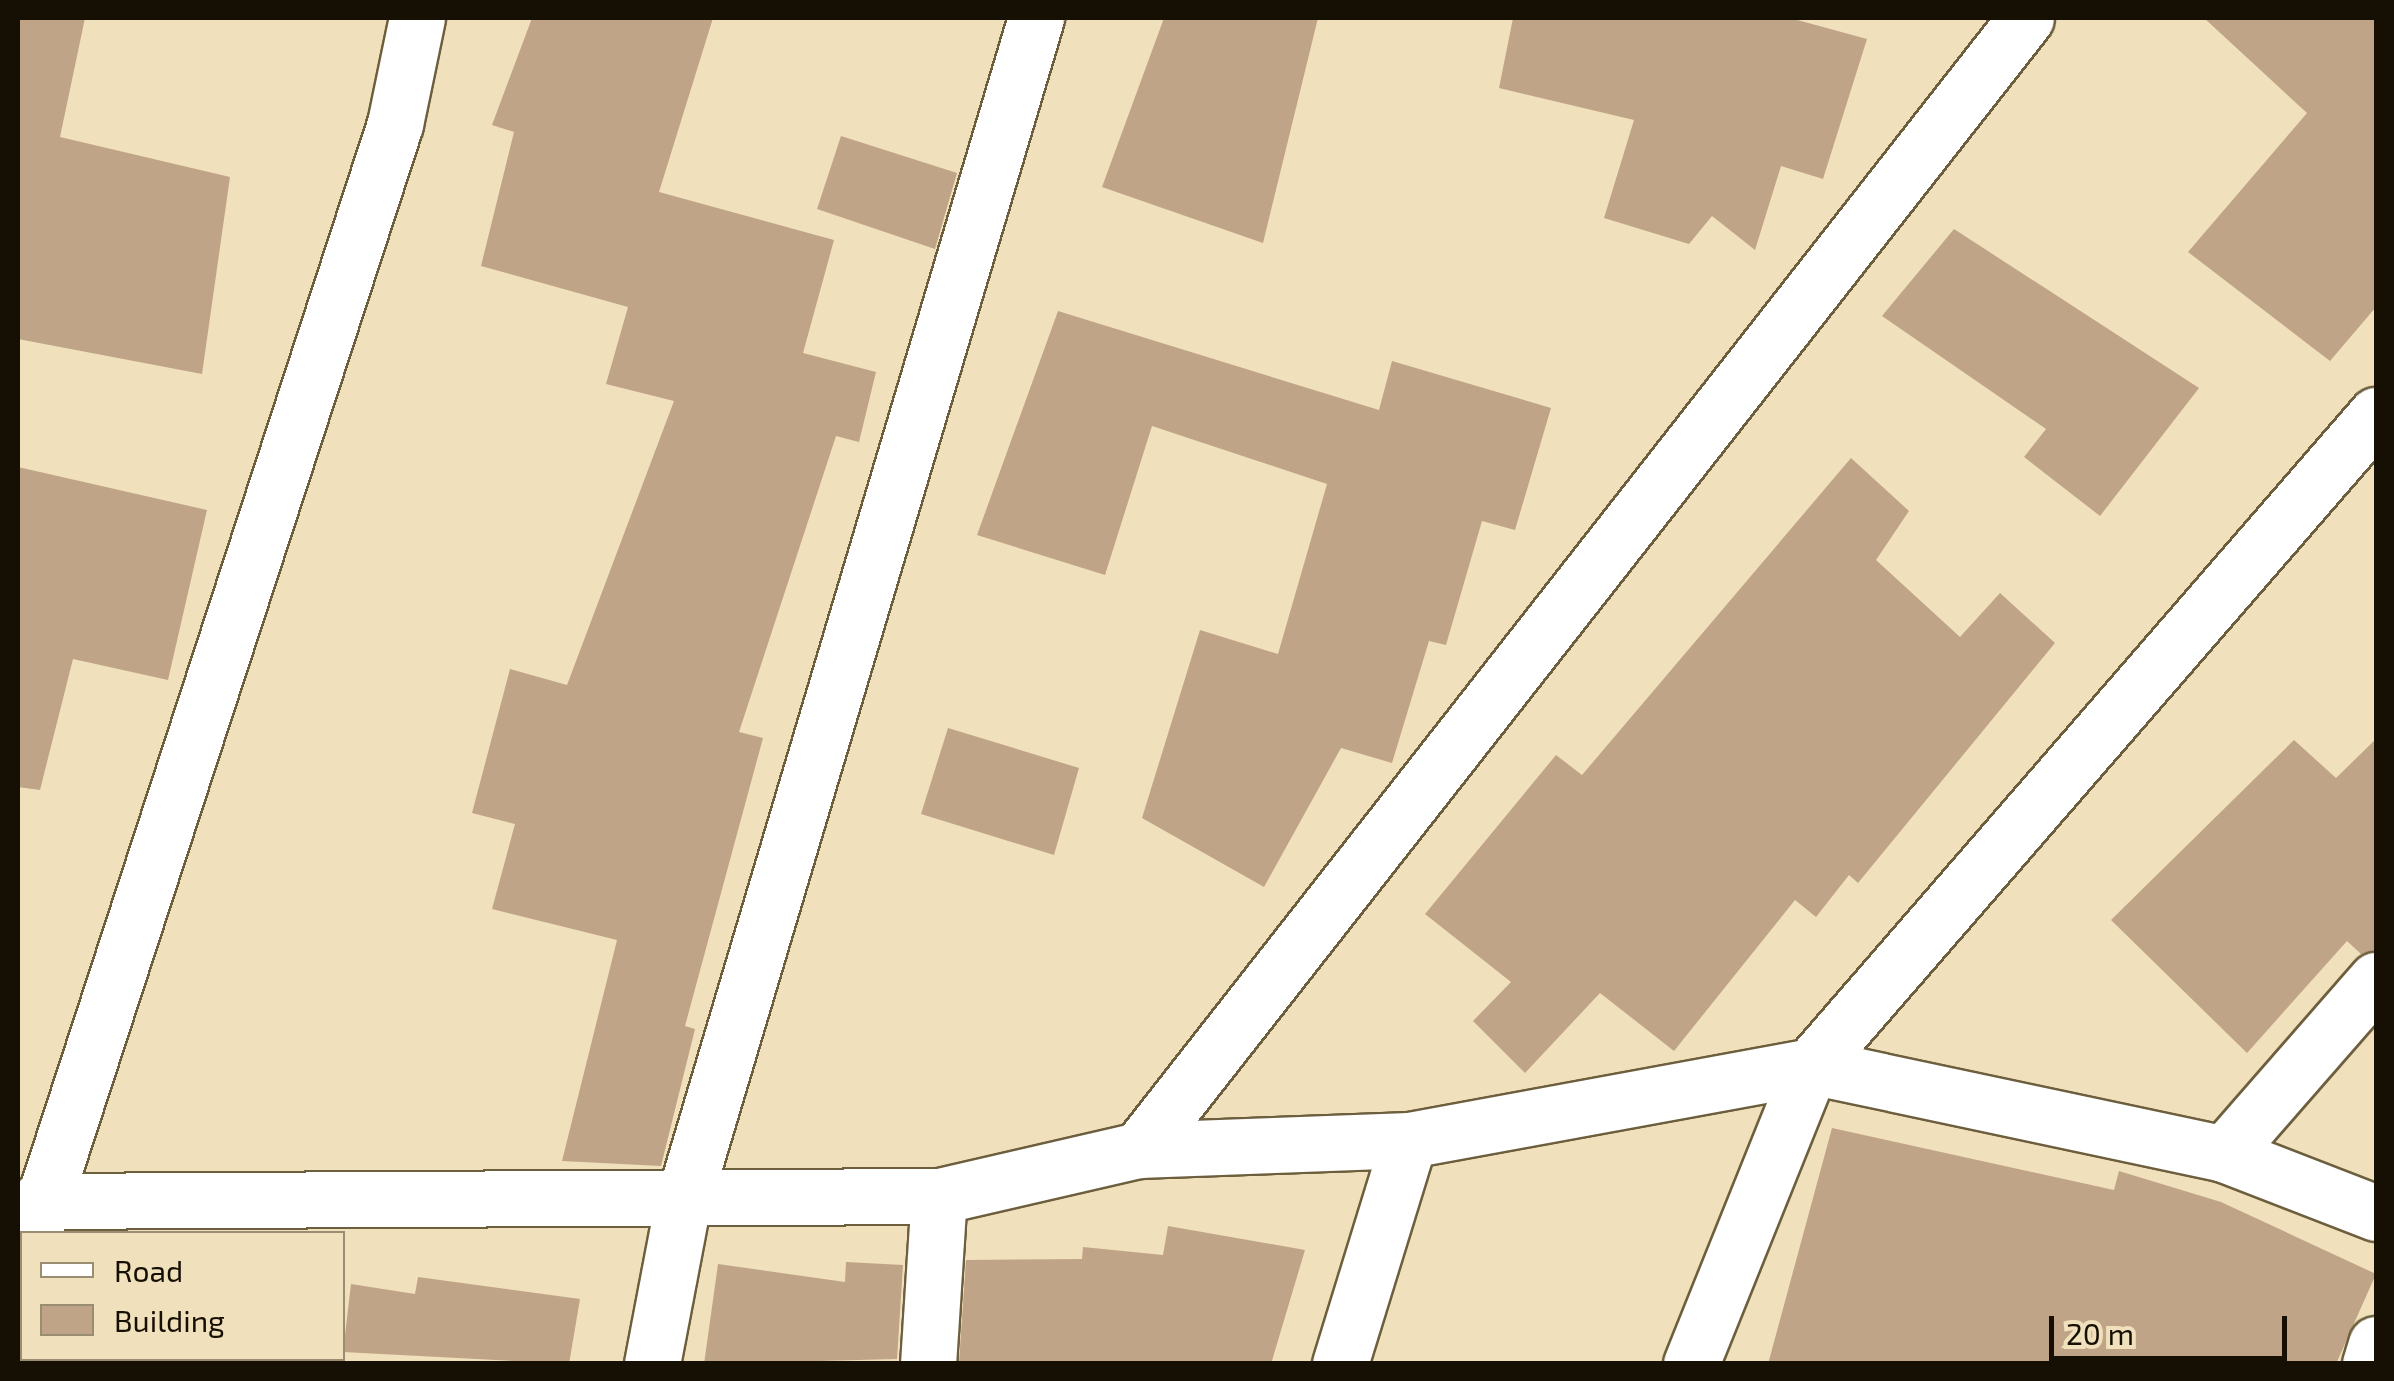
<!DOCTYPE html>
<html>
<head>
<meta charset="utf-8">
<style>
	body { margin:0 }
	#map { position:relative; width:2394px; height:1381px; overflow:hidden; background:#f0e0bb; font-family:"Exo 2",sans-serif }
	div>[style] { position:absolute }
	.building>* { inset:0; background:#c0a487 }
	.roads { filter:drop-shadow(2px 0 #6d5f3e) drop-shadow(-2px 0 #6d5f3e) drop-shadow(0 2px #6d5f3e) drop-shadow(0 -2px #6d5f3e) }
	.minor>* { height:55px; margin:-27.5px; padding:0 27.5px; transform-origin:27.5px; border-radius:27.5px; background:#fff }
	span { translate:-50% -50%; white-space:nowrap; text-align:center; line-height:1.15; -webkit-text-stroke:9px #f0e0bb; paint-order:stroke }
	.frame { position:absolute; inset:0; border:20px solid #161004; pointer-events:none }
	.legend { position:absolute; left:20px; top:1231px; width:325px; height:130px; box-sizing:border-box; background:#f0e0bb; border:2px solid #998d72; margin:0; padding:12px 18px; list-style:none; font-size:30px; color:#161004 }
	.legend li { display:flex; align-items:center; gap:20px; height:50px }
	.legend b { width:50px; border:2px solid #998d72 }
	.scale { position:absolute; left:2049px; top:1316px; width:238px; height:45px; box-sizing:border-box; border:5px solid #161004; border-top:0; padding-left:12px; font-size:30px; line-height:35px; white-space:nowrap; color:#161004; -webkit-text-stroke:8px #f0e0bb; paint-order:stroke }
</style>
</head>
<body>
<div id="map">
	<div class="building">
		<div style="clip-path:polygon(18px 18px,85px 18px,60px 137px,230px 177px,202px 374px,18px 339px)"></div>
		<div style="clip-path:polygon(532px 18px,713px 18px,659px 192px,834px 240px,803px 353px,876px 372px,859px 442px,836px 436px,739px 732px,763px 738px,685px 1026px,695px 1029px,661px 1166px,562px 1161px,617px 940px,492px 909px,515px 824px,472px 813px,510px 669px,567px 685px,674px 401px,606px 384px,628px 307px,481px 266px,514px 132px,492px 125px)"></div>
		<div style="clip-path:polygon(1164px 18px,1318px 18px,1263px 243px,1102px 187px)"></div>
		<div style="clip-path:polygon(1513px 18px,1790px 18px,1867px 39px,1823px 179px,1781px 166px,1755px 250px,1712px 216px,1689px 244px,1604px 218px,1634px 120px,1499px 88px)"></div>
		<div style="clip-path:polygon(2204px 18px,2376px 18px,2376px 307px,2330px 361px,2188px 252px,2307px 113px)"></div>
		<div style="clip-path:polygon(841px 136px,957px 173px,935px 249px,817px 209px)"></div>
		<div style="clip-path:polygon(1954px 229px,2199px 388px,2100px 516px,2024px 457px,2046px 429px,1882px 316px)"></div>
		<div style="clip-path:polygon(1058px 311px,1379px 410px,1392px 361px,1551px 408px,1515px 530px,1482px 521px,1446px 645px,1429px 641px,1392px 763px,1341px 748px,1264px 887px,1142px 818px,1200px 630px,1278px 654px,1327px 484px,1152px 426px,1105px 575px,977px 535px)"></div>
		<div style="clip-path:polygon(1851px 458px,1909px 511px,1876px 560px,1960px 637px,2000px 593px,2055px 643px,1858px 883px,1849px 875px,1816px 917px,1795px 900px,1674px 1051px,1600px 993px,1525px 1073px,1473px 1021px,1511px 982px,1425px 914px,1556px 755px,1582px 775px)"></div>
		<div style="clip-path:polygon(18px 467px,207px 510px,168px 680px,73px 659px,40px 790px,18px 787px)"></div>
		<div style="clip-path:polygon(948px 728px,1079px 768px,1054px 855px,921px 814px)"></div>
		<div style="clip-path:polygon(2376px 739px,2376px 950px,2361px 954px,2347px 941px,2247px 1053px,2111px 920px,2294px 740px,2336px 778px)"></div>
		<div style="clip-path:polygon(1832px 1128px,2114px 1190px,2119px 1171px,2221px 1202px,2376px 1274px,2336px 1364px,1768px 1364px)"></div>
		<div style="clip-path:polygon(1168px 1226px,1305px 1250px,1271px 1364px,959px 1362px,966px 1260px,1082px 1259px,1083px 1247px,1163px 1255px)"></div>
		<div style="clip-path:polygon(846px 1262px,903px 1265px,897px 1359px,704px 1364px,718px 1264px,845px 1282px)"></div>
		<div style="clip-path:polygon(418px 1277px,580px 1299px,569px 1364px,343px 1352px,351px 1284px,415px 1294px)"></div>
	</div>
	<div class="roads">
		<div class="minor">
			<div style="left:1139px;top:1150px;width:1438px;rotate:-51.92deg"></div>
			<div style="left:2224px;top:1154px;width:231px;rotate:-48.9deg"></div>
			<div style="left:38px;top:1201px;width:901px;rotate:-0.32deg"></div>
			<div style="left:939px;top:1196px;width:205px;rotate:-13deg"></div>
			<div style="left:1139px;top:1150px;width:270px;rotate:-2.1deg"></div>
			<div style="left:1409px;top:1140px;width:409px;rotate:-10.4deg"></div>
			<div style="left:1811px;top:1066px;width:422px;rotate:12deg"></div>
			<div style="left:2224px;top:1154px;width:163px;rotate:21.2deg"></div>
			<div style="left:33px;top:1234px;width:1168px;rotate:-71.94deg"></div>
			<div style="left:395px;top:124px;width:108px;rotate:-78.3deg"></div>
			<div style="left:18px;top:1336px;width:33px;rotate:-83deg"></div>
			<div style="left:652px;top:1364px;width:165px;rotate:-79.2deg"></div>
			<div style="left:683px;top:1202px;width:1236px;rotate:-73.4deg"></div>
			<div style="left:928px;top:1364px;width:168px;rotate:-86.3deg"></div>
			<div style="left:1340px;top:1364px;width:234px;rotate:-72.9deg"></div>
			<div style="left:1691px;top:1364px;width:321px;rotate:-68.1deg"></div>
			<div style="left:1811px;top:1066px;width:862px;rotate:-49.05deg"></div>
			<div style="left:2370px;top:1364px;width:21px;rotate:-73deg"></div>
		</div>
	</div>
	<div class="frame"></div>
	<ul class="legend">
	<li><b style="height:12px;background:#fff"></b>Road</li>
	<li><b style="height:28px;background:#c0a487"></b>Building</li>
	</ul>
	<div class="scale">20 m</div>
</div>
</body>
</html>
